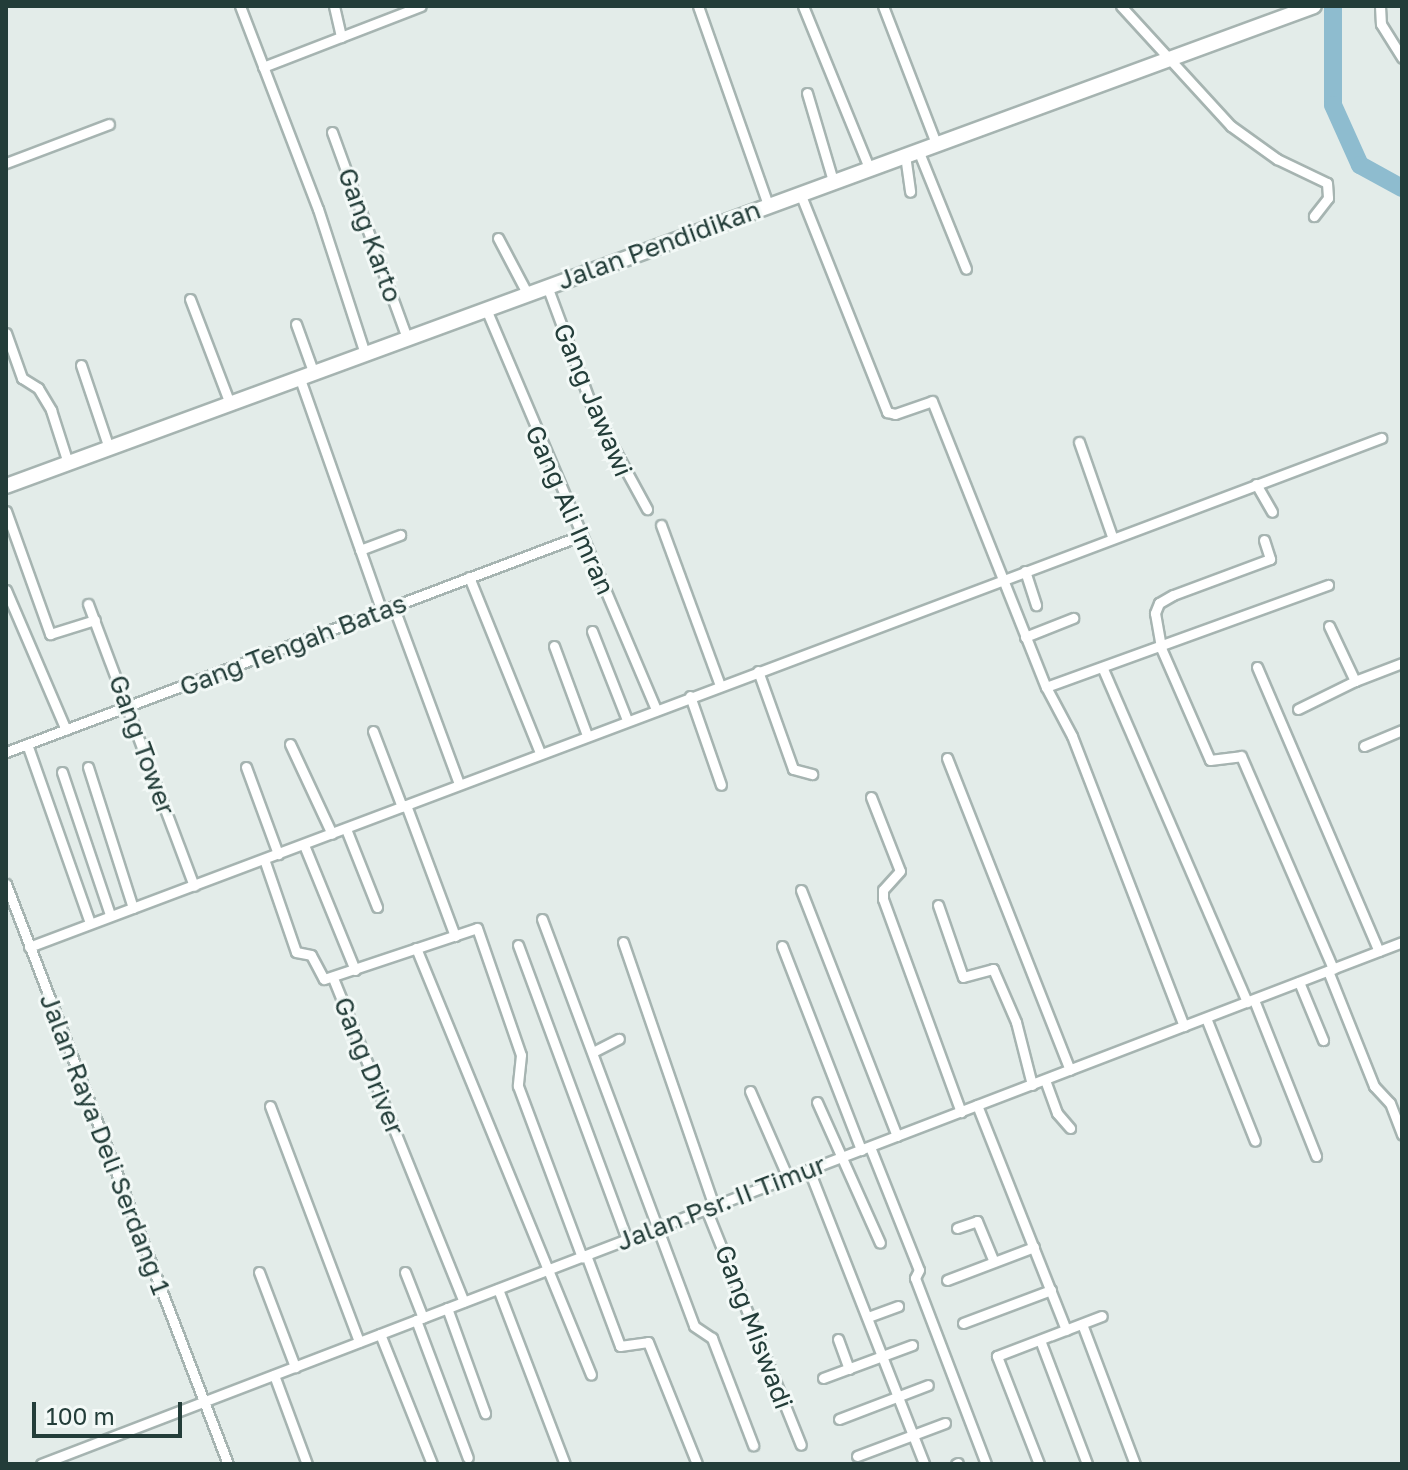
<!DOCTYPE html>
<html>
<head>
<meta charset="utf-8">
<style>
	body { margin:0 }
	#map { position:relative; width:1408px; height:1470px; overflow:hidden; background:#e3ece9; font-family:"Golos Text",sans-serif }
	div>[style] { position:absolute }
	.river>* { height:18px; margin:-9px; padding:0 9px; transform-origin:9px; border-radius:9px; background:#8ebccf }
	.roads { filter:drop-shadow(2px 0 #a6b4b1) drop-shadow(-2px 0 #a6b4b1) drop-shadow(0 2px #a6b4b1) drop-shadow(0 -2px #a6b4b1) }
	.minor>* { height:9px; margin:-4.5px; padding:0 4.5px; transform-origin:4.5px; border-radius:4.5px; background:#fff }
	.secondary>* { height:14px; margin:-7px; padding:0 7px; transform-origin:7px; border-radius:7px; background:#fff }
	span { translate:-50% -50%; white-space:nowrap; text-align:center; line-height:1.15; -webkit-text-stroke:6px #f3f9f7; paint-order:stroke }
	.street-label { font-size:26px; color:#233d39 }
	.frame { position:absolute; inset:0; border:8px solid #233d39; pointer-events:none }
	.scale { position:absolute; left:32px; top:1402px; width:150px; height:36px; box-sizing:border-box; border:4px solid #233d39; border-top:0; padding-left:10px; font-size:24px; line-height:28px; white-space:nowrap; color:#233d39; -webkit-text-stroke:6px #f3f9f7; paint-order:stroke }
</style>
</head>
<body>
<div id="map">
	<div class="river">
		<div style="left:1333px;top:6px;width:99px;rotate:90deg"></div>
		<div style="left:1333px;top:105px;width:66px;rotate:65.8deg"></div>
		<div style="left:1360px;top:165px;width:48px;rotate:28.7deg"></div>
	</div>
	<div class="roads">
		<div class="minor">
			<div style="left:240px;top:6px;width:217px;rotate:69deg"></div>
			<div style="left:318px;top:209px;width:152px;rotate:72deg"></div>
			<div style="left:334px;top:6px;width:32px;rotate:77deg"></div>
			<div style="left:698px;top:6px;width:211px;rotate:70.6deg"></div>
			<div style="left:803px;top:6px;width:175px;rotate:67.8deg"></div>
			<div style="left:883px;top:6px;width:147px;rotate:68.9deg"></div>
			<div style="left:1121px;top:6px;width:163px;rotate:47.5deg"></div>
			<div style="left:1231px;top:126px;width:57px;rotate:35.7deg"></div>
			<div style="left:1277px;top:159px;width:55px;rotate:25.6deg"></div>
			<div style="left:1327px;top:183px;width:15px;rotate:86deg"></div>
			<div style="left:1328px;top:198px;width:23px;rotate:128deg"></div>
			<div style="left:1380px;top:6px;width:18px;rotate:87deg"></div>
			<div style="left:1381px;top:24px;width:40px;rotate:58deg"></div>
			<div style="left:263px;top:67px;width:169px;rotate:-21.1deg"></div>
			<div style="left:807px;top:93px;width:92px;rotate:73.5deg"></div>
			<div style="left:332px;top:132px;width:219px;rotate:70deg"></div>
			<div style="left:918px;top:150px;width:128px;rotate:68deg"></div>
			<div style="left:905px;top:155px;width:37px;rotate:82deg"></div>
			<div style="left:6px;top:163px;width:110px;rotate:-20.7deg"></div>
			<div style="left:800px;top:193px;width:236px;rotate:68.3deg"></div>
			<div style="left:887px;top:412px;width:8px;rotate:14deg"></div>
			<div style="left:895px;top:414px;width:39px;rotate:-19deg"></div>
			<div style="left:932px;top:401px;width:308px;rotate:68.3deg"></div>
			<div style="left:1046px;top:687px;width:55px;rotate:62deg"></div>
			<div style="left:1072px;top:736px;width:311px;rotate:68.9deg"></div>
			<div style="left:498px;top:238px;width:62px;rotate:62.2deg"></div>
			<div style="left:547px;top:286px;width:132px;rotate:69.6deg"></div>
			<div style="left:593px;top:410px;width:113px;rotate:61.4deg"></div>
			<div style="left:190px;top:299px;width:112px;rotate:69.1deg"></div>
			<div style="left:486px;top:309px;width:436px;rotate:67deg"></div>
			<div style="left:296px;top:324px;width:53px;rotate:70.2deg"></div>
			<div style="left:6px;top:333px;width:48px;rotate:70.4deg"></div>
			<div style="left:22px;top:378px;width:19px;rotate:32deg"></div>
			<div style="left:38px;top:388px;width:26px;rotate:59deg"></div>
			<div style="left:51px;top:410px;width:56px;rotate:72.2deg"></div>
			<div style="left:81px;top:365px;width:88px;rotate:71.4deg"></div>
			<div style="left:300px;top:379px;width:247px;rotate:70.6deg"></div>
			<div style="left:1079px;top:442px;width:100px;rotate:70.7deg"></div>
			<div style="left:1256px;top:484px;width:32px;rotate:60deg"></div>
			<div style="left:6px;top:511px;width:131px;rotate:70.3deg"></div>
			<div style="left:50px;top:634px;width:47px;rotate:-17.3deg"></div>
			<div style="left:661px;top:525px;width:171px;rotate:69.8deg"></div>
			<div style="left:1264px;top:540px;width:20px;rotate:72deg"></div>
			<div style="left:1270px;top:559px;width:103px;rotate:159.6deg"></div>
			<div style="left:1173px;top:595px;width:16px;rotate:150deg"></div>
			<div style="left:1159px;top:603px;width:11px;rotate:112deg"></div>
			<div style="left:1155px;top:613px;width:36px;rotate:80deg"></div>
			<div style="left:1161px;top:648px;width:122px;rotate:66.4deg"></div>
			<div style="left:1210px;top:760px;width:31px;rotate:-7deg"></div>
			<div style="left:1241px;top:756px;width:232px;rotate:66.6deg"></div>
			<div style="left:360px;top:550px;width:43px;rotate:-20.6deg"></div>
			<div style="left:1025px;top:571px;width:36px;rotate:72deg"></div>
			<div style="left:469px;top:577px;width:190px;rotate:68deg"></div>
			<div style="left:6px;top:590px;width:152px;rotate:66.8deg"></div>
			<div style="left:88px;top:604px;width:301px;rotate:69.4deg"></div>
			<div style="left:394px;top:608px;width:188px;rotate:69.7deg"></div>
			<div style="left:1329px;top:626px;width:61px;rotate:64.7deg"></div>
			<div style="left:1355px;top:681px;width:50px;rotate:-21deg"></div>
			<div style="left:592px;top:631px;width:96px;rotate:68.5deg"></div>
			<div style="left:1025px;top:637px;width:52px;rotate:-21.6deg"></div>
			<div style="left:554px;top:646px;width:95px;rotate:69.7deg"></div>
			<div style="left:1257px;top:667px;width:309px;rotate:66.8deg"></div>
			<div style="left:1103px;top:669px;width:363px;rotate:66.6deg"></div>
			<div style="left:758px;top:671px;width:104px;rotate:70.3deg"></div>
			<div style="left:793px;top:769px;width:20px;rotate:15deg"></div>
			<div style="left:1046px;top:687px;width:300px;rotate:-19.9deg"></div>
			<div style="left:690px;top:696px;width:94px;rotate:70.8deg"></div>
			<div style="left:1298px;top:709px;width:64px;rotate:-26.2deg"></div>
			<div style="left:373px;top:731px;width:81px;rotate:69.1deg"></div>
			<div style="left:27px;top:744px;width:190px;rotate:70.6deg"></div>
			<div style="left:290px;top:744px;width:99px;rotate:65deg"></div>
			<div style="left:1364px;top:746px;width:41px;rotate:-22.8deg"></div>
			<div style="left:6px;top:752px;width:613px;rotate:-20.62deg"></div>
			<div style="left:947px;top:758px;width:335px;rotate:68.5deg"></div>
			<div style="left:88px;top:767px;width:148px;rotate:72.3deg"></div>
			<div style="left:246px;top:767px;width:93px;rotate:69.8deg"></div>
			<div style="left:62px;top:772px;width:151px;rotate:71.4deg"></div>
			<div style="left:871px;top:797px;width:79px;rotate:68.6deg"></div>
			<div style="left:900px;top:871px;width:25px;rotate:132deg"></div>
			<div style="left:883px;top:890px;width:9px;rotate:90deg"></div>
			<div style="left:883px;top:899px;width:227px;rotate:69.9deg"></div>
			<div style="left:406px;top:805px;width:140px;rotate:69.5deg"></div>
			<div style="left:346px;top:829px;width:84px;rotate:68.3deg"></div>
			<div style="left:304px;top:845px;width:135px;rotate:67.8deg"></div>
			<div style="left:264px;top:859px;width:98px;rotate:71deg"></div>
			<div style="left:296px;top:952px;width:15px;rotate:11deg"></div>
			<div style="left:311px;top:955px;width:27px;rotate:62deg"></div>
			<div style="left:324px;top:979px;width:161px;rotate:-18.4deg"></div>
			<div style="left:477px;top:928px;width:134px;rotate:70.9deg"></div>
			<div style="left:521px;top:1055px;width:31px;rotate:96deg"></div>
			<div style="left:518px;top:1086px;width:183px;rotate:69.5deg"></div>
			<div style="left:6px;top:884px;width:621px;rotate:69.06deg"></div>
			<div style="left:801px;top:890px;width:264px;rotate:68.7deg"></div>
			<div style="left:938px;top:905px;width:76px;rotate:70.9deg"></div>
			<div style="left:963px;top:977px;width:31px;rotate:-15deg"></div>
			<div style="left:993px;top:969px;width:58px;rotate:66.5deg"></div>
			<div style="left:1016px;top:1022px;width:65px;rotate:75.7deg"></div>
			<div style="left:542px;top:919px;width:434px;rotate:69.5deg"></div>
			<div style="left:694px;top:1326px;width:22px;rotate:34deg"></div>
			<div style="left:712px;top:1338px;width:115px;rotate:69deg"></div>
			<div style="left:623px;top:942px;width:279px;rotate:71deg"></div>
			<div style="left:518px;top:945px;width:314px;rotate:69.7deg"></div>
			<div style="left:782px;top:946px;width:219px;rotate:68.8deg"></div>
			<div style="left:29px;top:947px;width:1445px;rotate:-20.63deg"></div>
			<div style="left:416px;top:948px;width:461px;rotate:67.7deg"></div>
			<div style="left:1328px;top:971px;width:124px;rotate:68.2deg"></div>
			<div style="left:1374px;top:1086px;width:23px;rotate:47deg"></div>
			<div style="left:1390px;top:1103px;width:34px;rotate:69deg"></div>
			<div style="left:333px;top:978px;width:349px;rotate:68deg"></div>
			<div style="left:1299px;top:982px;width:63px;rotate:67.5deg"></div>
			<div style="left:1254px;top:1000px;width:168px;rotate:68.3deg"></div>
			<div style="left:1206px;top:1018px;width:132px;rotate:68.3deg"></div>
			<div style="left:593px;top:1052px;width:29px;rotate:-27deg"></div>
			<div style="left:1045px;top:1080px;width:35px;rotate:70deg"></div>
			<div style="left:1057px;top:1113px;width:20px;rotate:49deg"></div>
			<div style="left:750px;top:1091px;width:95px;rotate:66.4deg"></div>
			<div style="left:817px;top:1102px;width:154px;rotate:65.9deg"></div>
			<div style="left:977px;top:1105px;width:242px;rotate:68.4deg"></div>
			<div style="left:270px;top:1106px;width:252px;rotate:69.3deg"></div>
			<div style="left:870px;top:1147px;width:132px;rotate:68.3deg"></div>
			<div style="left:919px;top:1270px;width:9px;rotate:117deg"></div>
			<div style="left:915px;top:1278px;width:199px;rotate:69.1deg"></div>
			<div style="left:809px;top:1170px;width:316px;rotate:68.6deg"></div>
			<div style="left:706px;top:1209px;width:254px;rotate:68.1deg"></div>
			<div style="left:957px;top:1228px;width:21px;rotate:-19deg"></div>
			<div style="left:977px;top:1221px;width:44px;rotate:67.5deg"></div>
			<div style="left:586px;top:1255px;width:97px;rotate:69.5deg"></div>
			<div style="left:620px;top:1346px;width:28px;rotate:-8deg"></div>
			<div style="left:648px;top:1342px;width:131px;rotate:68.1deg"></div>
			<div style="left:259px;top:1272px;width:102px;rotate:69.2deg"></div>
			<div style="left:405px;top:1272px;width:49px;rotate:68.6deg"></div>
			<div style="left:947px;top:1280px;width:93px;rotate:-20.8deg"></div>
			<div style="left:498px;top:1289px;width:187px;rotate:69.1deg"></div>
			<div style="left:447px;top:1308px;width:112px;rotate:70.1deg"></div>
			<div style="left:868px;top:1317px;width:32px;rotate:-20deg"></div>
			<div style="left:416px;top:1320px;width:147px;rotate:69.4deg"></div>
			<div style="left:963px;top:1323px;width:94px;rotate:-20.6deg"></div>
			<div style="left:1082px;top:1324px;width:150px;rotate:69.3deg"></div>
			<div style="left:380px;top:1334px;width:140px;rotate:68.2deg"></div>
			<div style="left:838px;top:1339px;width:32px;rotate:70deg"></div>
			<div style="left:1040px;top:1340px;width:133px;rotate:69.2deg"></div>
			<div style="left:274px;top:1375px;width:95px;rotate:69.7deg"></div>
			<div style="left:823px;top:1378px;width:95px;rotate:-20.3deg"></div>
			<div style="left:839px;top:1419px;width:95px;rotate:-20.9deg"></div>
			<div style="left:857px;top:1456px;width:94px;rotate:-20.6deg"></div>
			<div style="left:41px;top:1464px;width:1458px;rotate:-20.98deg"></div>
			<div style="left:956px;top:1464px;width:2px;rotate:-27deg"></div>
			<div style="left:1039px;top:1464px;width:116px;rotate:-111.3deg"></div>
			<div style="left:997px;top:1356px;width:112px;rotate:-20.9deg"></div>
		</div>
		<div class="secondary">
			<div style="left:6px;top:486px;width:1393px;rotate:-20.15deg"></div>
		</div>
	</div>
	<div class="street-label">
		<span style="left:370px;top:235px;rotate:70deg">Gang Karto</span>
		<span style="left:659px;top:245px;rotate:-20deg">Jalan Pendidikan</span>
		<span style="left:593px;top:400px;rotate:67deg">Gang Jawawi</span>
		<span style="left:570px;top:510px;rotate:66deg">Gang Ali Imran</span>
		<span style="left:293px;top:645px;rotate:-21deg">Gang Tengah Batas</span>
		<span style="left:142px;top:745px;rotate:70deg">Gang Tower</span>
		<span style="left:369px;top:1066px;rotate:68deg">Gang Driver</span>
		<span style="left:105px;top:1144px;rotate:69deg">Jalan Raya Deli Serdang 1</span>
		<span style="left:721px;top:1203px;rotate:-21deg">Jalan Psr. II Timur</span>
		<span style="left:754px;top:1327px;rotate:69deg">Gang Miswadi</span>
	</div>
	<div class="frame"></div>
	<div class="scale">100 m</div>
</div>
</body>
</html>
